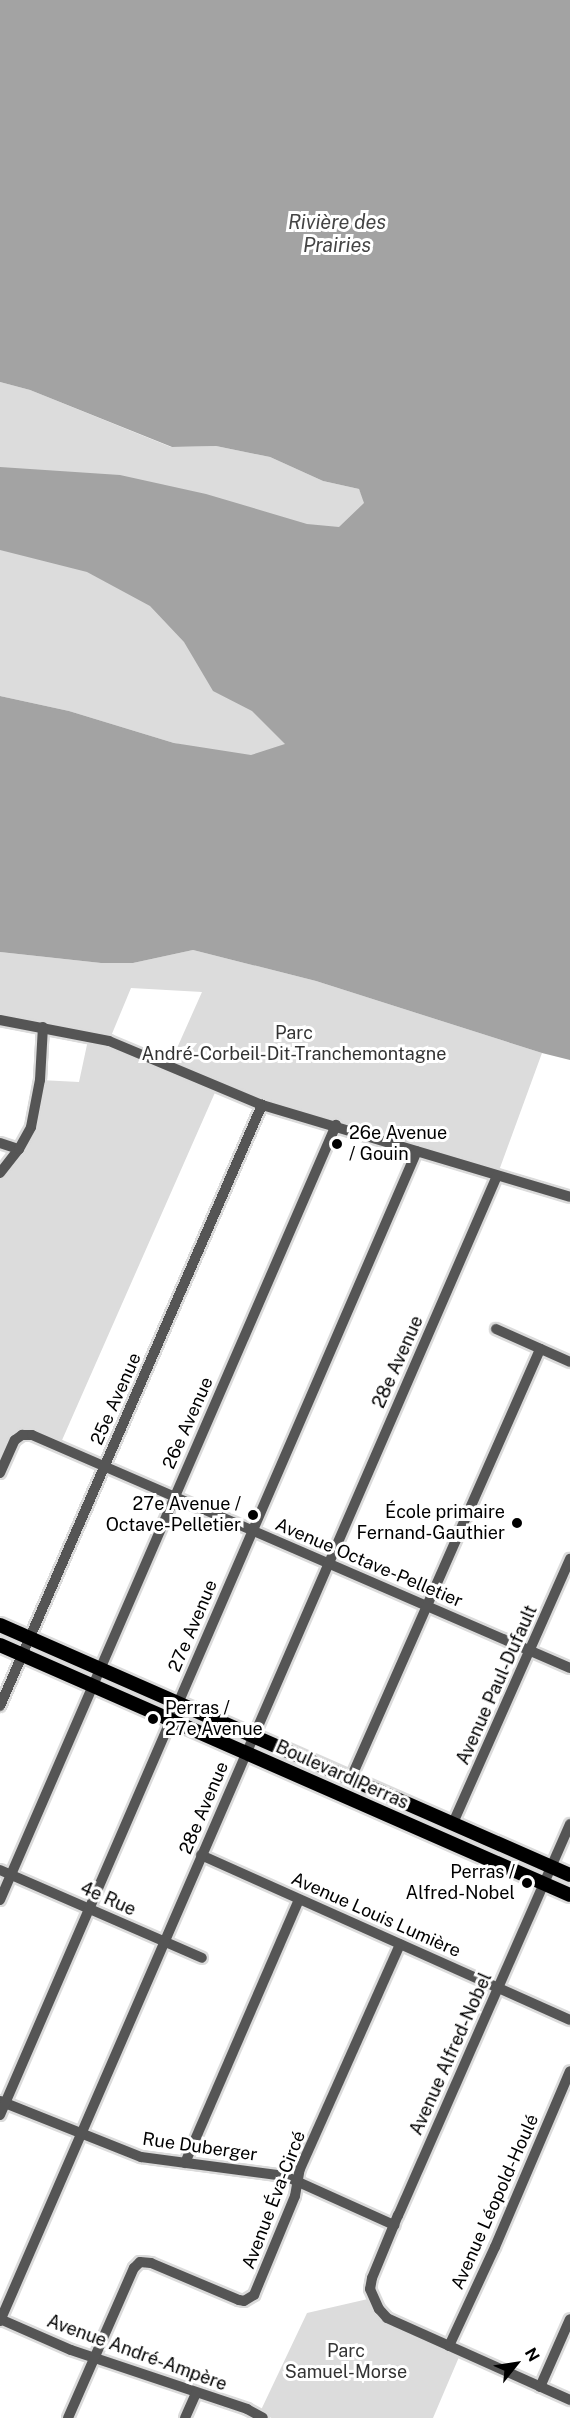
<!DOCTYPE html>
<html>
<head>
<meta charset="utf-8">
<style>
	body { margin:0 }
	#map { position:relative; width:570px; height:2418px; overflow:hidden; background:#fff; font-family:"Public Sans",sans-serif }
	div>[style] { position:absolute }
	.green>* { inset:0; background:#dcdcdc }
	.water>* { inset:0; background:#a3a3a3 }
	.roads { filter:drop-shadow(2px 0 #dbdbdb) drop-shadow(-2px 0 #dbdbdb) drop-shadow(0 2px #dbdbdb) drop-shadow(0 -2px #dbdbdb) }
	.minor>* { height:10px; margin:-5px; padding:0 5px; transform-origin:5px; border-radius:5px; background:#555 }
	.major>* { height:14px; margin:-7px; padding:0 7px; transform-origin:7px; border-radius:7px; background:#000 }
	.dots>* { width:16px; height:16px; translate:-50% -50%; box-sizing:border-box; border:3px solid #fff; border-radius:50% }
	span { translate:-50% -50%; white-space:nowrap; text-align:center; line-height:1.15; -webkit-text-stroke:6px #fff; paint-order:stroke }
	.park-label { font-size:18px; color:#333 }
	.poi-label { font-size:18px; color:#000 }
	.left { translate:0 -50%; text-align:left }
	.right { translate:-100% -50%; text-align:right }
	.street-label { font-size:18px; color:#000 }
	.water-label { font-size:20px; color:#444; font-style:italic }
	.north { position:absolute; left:486px; top:2334px; width:60px; height:60px; -webkit-text-stroke:4px #fff; paint-order:stroke; rotate:60deg; font-size:16px; font-weight:700; line-height:24px; text-align:center; color:#000 }
	.north::after { content:''; display:block; margin:auto; width:21px; height:27px; background:#000; clip-path:polygon(50% 0,100% 100%,50% 72%,0 100%) }
</style>
</head>
<body>
<div id="map">
	<div class="green">
		<div style="clip-path:polygon(0 382px,30px 390px,171px 447px,216px 446px,270px 457px,323px 481px,359px 489px,508px 821px,174px 743px,69px 711px,0 696px)"></div>
		<div style="clip-path:polygon(evenodd,193px 950px,316px 981px,542px 1053px,497px 1176px,217px 1088px,59px 1447px,22px 1435px,0 1473px,0 1173px,19px 1149px,40px 1080px,79px 1082px,88px 1040px,0 1020px,0 952px,101px 963px,133px 963px,193px 950px,131px 988px,202px 992px,169px 1066px,109px 1041px,131px 988px)"></div>
		<div style="clip-path:polygon(368px 2299px,379px 2318px,459px 2357px,433px 2418px,271px 2418px,261px 2410px,307px 2313px)"></div>
	</div>
	<div class="water">
		<div style="clip-path:polygon(0 0,570px 0,570px 1060px,542px 1053px,316px 981px,193px 950px,133px 963px,101px 963px,0 952px,0 696px,69px 711px,174px 743px,251px 755px,285px 744px,252px 711px,213px 691px,184px 642px,150px 606px,87px 572px,0 550px,0 467px,120px 475px,206px 494px,307px 524px,339px 527px,364px 503px,359px 489px,323px 481px,270px 457px,216px 446px,172px 447px,30px 390px,0 382px)"></div>
	</div>
	<div class="roads">
		<div class="minor">
			<div style="left:0;top:1020px;width:111px;rotate:10.9deg"></div>
			<div style="left:109px;top:1041px;width:166px;rotate:22.7deg"></div>
			<div style="left:262px;top:1105px;width:321px;rotate:16.6deg"></div>
			<div style="left:0;top:1143px;width:20px;rotate:18deg"></div>
			<div style="left:0;top:1173px;width:31px;rotate:-52deg"></div>
			<div style="left:19px;top:1149px;width:25px;rotate:-61deg"></div>
			<div style="left:31px;top:1127px;width:48px;rotate:-79.2deg"></div>
			<div style="left:40px;top:1080px;width:53px;rotate:-86.8deg"></div>
			<div style="left:496px;top:1329px;width:81px;rotate:24deg"></div>
			<div style="left:0;top:1473px;width:36px;rotate:-66deg"></div>
			<div style="left:15px;top:1440px;width:9px;rotate:-36deg"></div>
			<div style="left:22px;top:1435px;width:10px"></div>
			<div style="left:32px;top:1435px;width:586px;rotate:23.42deg"></div>
			<div style="left:0;top:1706px;width:656px;rotate:-66.45deg"></div>
			<div style="left:351px;top:1778px;width:469px;rotate:-66.2deg"></div>
			<div style="left:453px;top:1823px;width:289px;rotate:-66.1deg"></div>
			<div style="left:570px;top:1824px;width:427px;rotate:113.7deg"></div>
			<div style="left:398px;top:2215px;width:68px;rotate:112.4deg"></div>
			<div style="left:372px;top:2278px;width:11px;rotate:100deg"></div>
			<div style="left:370px;top:2289px;width:22px;rotate:66deg"></div>
			<div style="left:379px;top:2309px;width:12px;rotate:48deg"></div>
			<div style="left:387px;top:2318px;width:201px;rotate:24.1deg"></div>
			<div style="left:201px;top:1855px;width:404px;rotate:24.1deg"></div>
			<div style="left:0;top:1870px;width:220px;rotate:23.5deg"></div>
			<div style="left:0;top:1900px;width:845px;rotate:-66.56deg"></div>
			<div style="left:0;top:2101px;width:152px;rotate:21.7deg"></div>
			<div style="left:141px;top:2157px;width:145px;rotate:7.5deg"></div>
			<div style="left:285px;top:2176px;width:120px;rotate:24.2deg"></div>
			<div style="left:0;top:2115px;width:1050px;rotate:-66.61deg"></div>
			<div style="left:185px;top:2163px;width:287px;rotate:-66.6deg"></div>
			<div style="left:0;top:2319px;width:77px;rotate:23.6deg"></div>
			<div style="left:71px;top:2350px;width:186px;rotate:18.5deg"></div>
			<div style="left:247px;top:2409px;width:18px;rotate:29deg"></div>
			<div style="left:0;top:2321px;width:1248px;rotate:-66.54deg"></div>
			<div style="left:449px;top:2346px;width:109px;rotate:-65.1deg"></div>
			<div style="left:495px;top:2247px;width:191px;rotate:-66.9deg"></div>
			<div style="left:540px;top:2387px;width:74px;rotate:-66.2deg"></div>
			<div style="left:68px;top:2418px;width:164px;rotate:-66.3deg"></div>
			<div style="left:134px;top:2268px;width:8px;rotate:-45deg"></div>
			<div style="left:140px;top:2262px;width:11px;rotate:5deg"></div>
			<div style="left:151px;top:2263px;width:95px;rotate:22.8deg"></div>
			<div style="left:239px;top:2300px;width:5px;rotate:11deg"></div>
			<div style="left:244px;top:2301px;width:12px;rotate:-31deg"></div>
			<div style="left:254px;top:2295px;width:107px;rotate:-67.5deg"></div>
			<div style="left:295px;top:2196px;width:27px;rotate:-80deg"></div>
			<div style="left:300px;top:2169px;width:246px;rotate:-66deg"></div>
			<div style="left:185px;top:2418px;width:27px;rotate:-66deg"></div>
		</div>
		<div class="major">
			<div style="left:0;top:1625px;width:622px;rotate:23.68deg"></div>
			<div style="left:0;top:1645px;width:622px;rotate:23.68deg"></div>
		</div>
	</div>
	<div class="dots">
		<div style="left:337px;top:1144px;background:#000"></div>
		<div style="left:253px;top:1515px;background:#000"></div>
		<div style="left:517px;top:1523px;background:#000"></div>
		<div style="left:153px;top:1719px;background:#000"></div>
		<div style="left:527px;top:1883px;background:#000"></div>
	</div>
	<div class="park-label">
		<span style="left:294px;top:1044px">Parc<br>André-Corbeil-Dit-Tranchemontagne</span>
		<span style="left:346px;top:2362px">Parc<br>Samuel-Morse</span>
	</div>
	<div class="poi-label">
		<span class="left" style="left:349px;top:1144px">26e Avenue<br>/ Gouin</span>
		<span class="right" style="left:241px;top:1515px">27e Avenue /<br>Octave-Pelletier</span>
		<span class="right" style="left:505px;top:1523px">École primaire<br>Fernand-Gauthier</span>
		<span class="left" style="left:165px;top:1719px">Perras /<br>27e Avenue</span>
		<span class="right" style="left:515px;top:1883px">Perras /<br>Alfred-Nobel</span>
	</div>
	<div class="street-label">
		<span style="left:398px;top:1362px;rotate:-66deg">28e Avenue</span>
		<span style="left:116px;top:1399px;rotate:-66deg">25e Avenue</span>
		<span style="left:188px;top:1423px;rotate:-66deg">26e Avenue</span>
		<span style="left:369px;top:1563px;rotate:23deg">Avenue Octave-Pelletier</span>
		<span style="left:193px;top:1626px;rotate:-67deg">27e Avenue</span>
		<span style="left:497px;top:1685px;rotate:-66deg">Avenue Paul-Dufault</span>
		<span style="left:342px;top:1775px;rotate:24deg">Boulevard Perras</span>
		<span style="left:204px;top:1808px;rotate:-67deg">28e Avenue</span>
		<span style="left:108px;top:1899px;rotate:24deg">4e Rue</span>
		<span style="left:376px;top:1915px;rotate:24deg">Avenue Louis Lumière</span>
		<span style="left:451px;top:2054px;rotate:-66deg">Avenue Alfred-Nobel</span>
		<span style="left:200px;top:2147px;rotate:8deg">Rue Duberger</span>
		<span style="left:274px;top:2200px;rotate:-69deg">Avenue Éva-Circé</span>
		<span style="left:495px;top:2202px;rotate:-66deg">Avenue Léopold-Houlé</span>
		<span style="left:137px;top:2353px;rotate:20deg">Avenue André-Ampère</span>
	</div>
	<div class="water-label">
		<span style="left:337px;top:234px">Rivière des<br>Prairies</span>
	</div>
	<div class="north">N</div>
</div>
</body>
</html>
